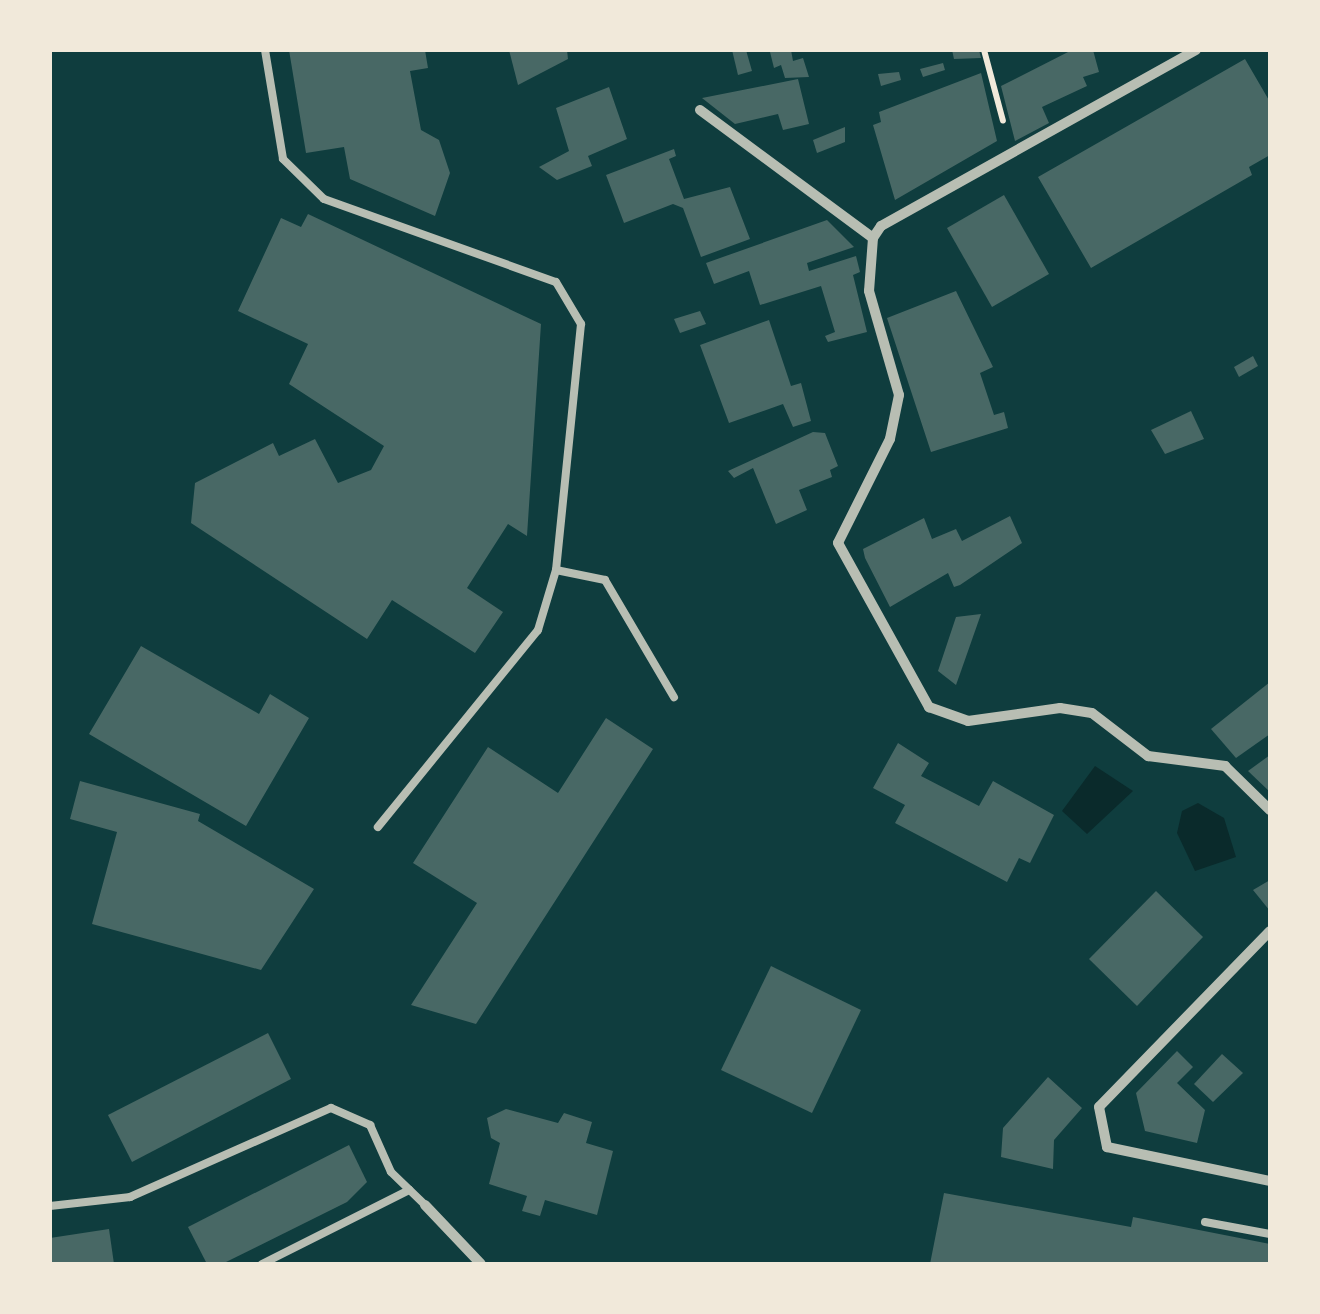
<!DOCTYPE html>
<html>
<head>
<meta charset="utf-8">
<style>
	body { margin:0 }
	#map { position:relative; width:1320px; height:1314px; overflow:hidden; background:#0f3d3e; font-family:"Noto Sans",sans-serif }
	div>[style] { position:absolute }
	.water>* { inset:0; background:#0a2a2b }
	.building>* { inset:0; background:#486865 }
	.path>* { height:6px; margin:-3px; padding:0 3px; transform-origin:3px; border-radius:3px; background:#f1e9da }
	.service>* { height:8px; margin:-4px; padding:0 4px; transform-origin:4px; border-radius:4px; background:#b8beb3 }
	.minor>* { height:10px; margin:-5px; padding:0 5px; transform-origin:5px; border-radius:5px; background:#b8beb3 }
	span { translate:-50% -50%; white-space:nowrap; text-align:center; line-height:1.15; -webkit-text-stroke:8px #f1e9da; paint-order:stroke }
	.frame { position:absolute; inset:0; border:52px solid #f1e9da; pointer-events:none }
</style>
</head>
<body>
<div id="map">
	<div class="water">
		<div style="clip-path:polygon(1095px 766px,1133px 791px,1087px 834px,1062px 811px)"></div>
		<div style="clip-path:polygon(1198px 803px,1224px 818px,1236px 857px,1195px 871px,1177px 833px,1182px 811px)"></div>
	</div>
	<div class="building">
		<div style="clip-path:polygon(289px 50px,425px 50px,428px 68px,410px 71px,421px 130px,439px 140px,450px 173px,435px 216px,350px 179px,344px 147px,306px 153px)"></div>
		<div style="clip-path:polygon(509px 50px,567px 50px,568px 59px,518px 85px)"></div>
		<div style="clip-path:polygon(732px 50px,746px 50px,752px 71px,738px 75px)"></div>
		<div style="clip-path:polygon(791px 50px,793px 61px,803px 58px,809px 77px,785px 78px,781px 65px,774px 68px,770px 52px)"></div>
		<div style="clip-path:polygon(952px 50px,979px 50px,981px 58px,954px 59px)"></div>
		<div style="clip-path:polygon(1072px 50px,1093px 50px,1099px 72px,1083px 77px,1087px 86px,1042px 107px,1049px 123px,1015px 141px,1001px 86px)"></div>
		<div style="clip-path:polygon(1245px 59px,1270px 102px,1270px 155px,1249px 167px,1252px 175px,1091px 268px,1038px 177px)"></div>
		<div style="clip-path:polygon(978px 60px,997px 141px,895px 200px,873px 125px,881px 122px,879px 112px,981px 73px)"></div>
		<div style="clip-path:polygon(943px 63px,945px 70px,923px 77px,920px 69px)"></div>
		<div style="clip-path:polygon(899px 72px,901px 80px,881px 86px,878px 74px)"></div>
		<div style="clip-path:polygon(798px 79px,809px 124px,783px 130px,778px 114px,735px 124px,702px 98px)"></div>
		<div style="clip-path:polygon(609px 87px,627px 139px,588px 156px,592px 166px,557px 180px,539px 167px,569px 151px,556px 108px)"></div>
		<div style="clip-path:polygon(845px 127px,845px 142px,817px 153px,813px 140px)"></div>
		<div style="clip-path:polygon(674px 149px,676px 156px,669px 159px,684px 199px,730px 187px,750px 239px,701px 257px,683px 208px,673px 204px,624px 223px,606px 175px)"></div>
		<div style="clip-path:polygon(1004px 195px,1049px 274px,992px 307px,947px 228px)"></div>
		<div style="clip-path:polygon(308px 214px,541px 324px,527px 536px,508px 524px,467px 588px,503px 612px,475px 653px,392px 600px,367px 639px,191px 523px,195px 483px,273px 443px,279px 456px,315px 439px,338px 483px,371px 470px,384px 446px,289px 384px,308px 344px,238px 311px,281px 218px,301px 227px)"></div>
		<div style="clip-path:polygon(827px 220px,854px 247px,807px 263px,809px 271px,856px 256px,860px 272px,853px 275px,867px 332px,828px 342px,825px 336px,835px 332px,821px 286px,760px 305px,749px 271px,714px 284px,706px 263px)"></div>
		<div style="clip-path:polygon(956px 291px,993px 367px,980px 373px,994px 415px,1004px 412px,1008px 428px,931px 452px,887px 318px)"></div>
		<div style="clip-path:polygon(700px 311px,706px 324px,680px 333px,674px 319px)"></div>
		<div style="clip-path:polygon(769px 320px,791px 386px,801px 383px,811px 421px,793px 427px,783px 404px,729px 423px,700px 345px)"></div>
		<div style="clip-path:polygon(1253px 356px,1258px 366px,1239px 377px,1234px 367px)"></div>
		<div style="clip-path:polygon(1191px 411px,1204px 439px,1165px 454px,1151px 430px)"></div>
		<div style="clip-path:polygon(813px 432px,825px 433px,838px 466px,830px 470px,832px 477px,799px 490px,807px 510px,776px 524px,753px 468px,734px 478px,728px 471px)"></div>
		<div style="clip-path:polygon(1010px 516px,1022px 543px,960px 585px,954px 587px,948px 573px,890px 607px,865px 558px,863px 549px,924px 518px,932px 539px,956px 529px,962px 541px)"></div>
		<div style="clip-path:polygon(981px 614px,961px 671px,956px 685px,938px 671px,956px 617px)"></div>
		<div style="clip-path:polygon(141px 646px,259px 714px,270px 694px,309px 718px,246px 826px,89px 734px)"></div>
		<div style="clip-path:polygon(1270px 682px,1270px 734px,1236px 758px,1211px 729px)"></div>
		<div style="clip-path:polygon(606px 718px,653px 749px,476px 1024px,411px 1005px,477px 903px,413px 863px,488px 747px,558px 793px)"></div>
		<div style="clip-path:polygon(898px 743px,929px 763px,921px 776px,979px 806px,993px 781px,1054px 815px,1030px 863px,1019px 858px,1007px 882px,895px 823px,905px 805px,873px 788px)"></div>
		<div style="clip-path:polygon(1270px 755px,1270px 792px,1248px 771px)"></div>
		<div style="clip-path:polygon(80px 781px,200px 814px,198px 821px,314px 889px,261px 970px,92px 924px,117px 832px,70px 819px)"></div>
		<div style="clip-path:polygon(1270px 880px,1270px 911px,1253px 890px)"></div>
		<div style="clip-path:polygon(1156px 891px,1203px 937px,1137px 1006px,1089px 959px)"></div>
		<div style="clip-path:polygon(771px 966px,861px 1010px,812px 1113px,721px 1070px)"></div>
		<div style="clip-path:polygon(268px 1033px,291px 1079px,132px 1162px,108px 1115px)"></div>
		<div style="clip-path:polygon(1177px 1051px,1193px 1067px,1177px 1083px,1205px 1110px,1197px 1143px,1145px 1131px,1136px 1093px)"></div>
		<div style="clip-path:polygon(1222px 1054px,1243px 1073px,1213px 1102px,1194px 1084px)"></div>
		<div style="clip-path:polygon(1048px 1077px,1082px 1108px,1054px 1140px,1053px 1169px,1001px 1157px,1003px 1128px)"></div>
		<div style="clip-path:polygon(506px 1109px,558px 1123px,564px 1113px,592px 1122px,586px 1143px,613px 1151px,597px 1215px,545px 1200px,540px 1216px,522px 1211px,527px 1196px,489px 1184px,500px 1143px,491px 1138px,487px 1118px)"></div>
		<div style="clip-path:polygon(349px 1145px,367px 1182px,347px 1202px,222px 1264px,207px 1264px,188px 1227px)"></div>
		<div style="clip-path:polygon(944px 1193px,1131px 1227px,1133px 1217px,1270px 1244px,1270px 1264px,930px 1264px)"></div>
		<div style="clip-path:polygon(109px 1229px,114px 1264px,50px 1264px,50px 1238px)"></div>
	</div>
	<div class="path">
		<div style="left:984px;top:50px;width:73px;rotate:75deg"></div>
	</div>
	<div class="service">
		<div style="left:265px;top:50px;width:110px;rotate:80.6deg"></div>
		<div style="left:283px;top:159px;width:57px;rotate:44.3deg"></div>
		<div style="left:324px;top:199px;width:246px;rotate:19.7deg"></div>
		<div style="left:556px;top:282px;width:49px;rotate:59.2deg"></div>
		<div style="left:581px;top:324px;width:247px;rotate:95.8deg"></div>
		<div style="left:556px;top:570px;width:63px;rotate:106.7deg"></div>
		<div style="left:538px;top:630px;width:254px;rotate:129.1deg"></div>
		<div style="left:556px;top:570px;width:50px;rotate:11.5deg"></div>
		<div style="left:605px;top:580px;width:136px;rotate:59.5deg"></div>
		<div style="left:50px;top:1206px;width:81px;rotate:-6.4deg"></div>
		<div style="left:130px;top:1197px;width:220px;rotate:-23.9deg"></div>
		<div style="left:331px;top:1108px;width:43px;rotate:23.6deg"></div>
		<div style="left:370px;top:1125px;width:51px;rotate:65.9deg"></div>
		<div style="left:391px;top:1172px;width:47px;rotate:44.1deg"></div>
		<div style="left:1205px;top:1222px;width:66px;rotate:10.5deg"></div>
		<div style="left:262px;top:1264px;width:165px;rotate:-26.7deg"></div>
	</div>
	<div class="minor">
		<div style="left:1196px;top:50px;width:361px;rotate:150.8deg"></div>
		<div style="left:881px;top:226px;width:14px;rotate:124deg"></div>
		<div style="left:873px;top:238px;width:53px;rotate:94.3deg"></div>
		<div style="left:869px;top:291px;width:108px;rotate:73.9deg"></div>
		<div style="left:899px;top:395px;width:45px;rotate:101.6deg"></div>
		<div style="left:890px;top:439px;width:116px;rotate:116.6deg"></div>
		<div style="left:838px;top:543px;width:188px;rotate:61deg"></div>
		<div style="left:929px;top:707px;width:41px;rotate:19.7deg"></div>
		<div style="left:968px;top:721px;width:93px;rotate:-8deg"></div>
		<div style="left:1060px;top:708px;width:32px;rotate:9deg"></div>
		<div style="left:1092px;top:713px;width:71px;rotate:37.5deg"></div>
		<div style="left:1148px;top:756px;width:78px;rotate:7.4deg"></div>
		<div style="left:1225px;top:766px;width:63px;rotate:44.4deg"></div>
		<div style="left:700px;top:110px;width:215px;rotate:36.5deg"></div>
		<div style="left:1270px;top:931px;width:245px;rotate:134.2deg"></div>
		<div style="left:1099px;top:1107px;width:41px;rotate:78.7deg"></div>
		<div style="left:1107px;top:1147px;width:167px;rotate:11.8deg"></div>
		<div style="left:425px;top:1205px;width:81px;rotate:46.5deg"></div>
	</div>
	<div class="frame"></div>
</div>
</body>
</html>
